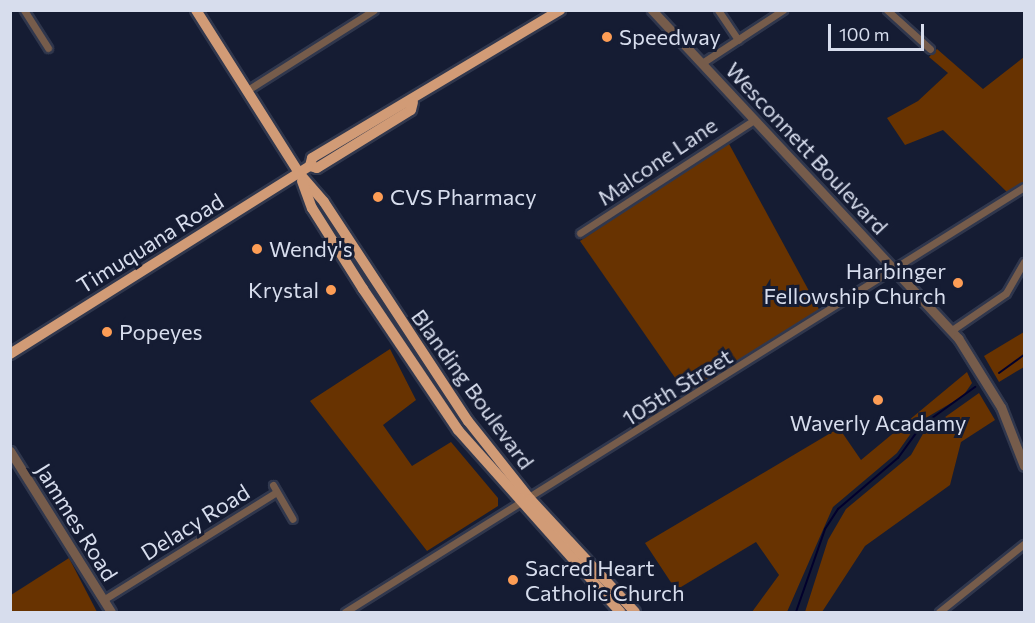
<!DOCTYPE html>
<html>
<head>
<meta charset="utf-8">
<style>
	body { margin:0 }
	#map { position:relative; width:1035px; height:623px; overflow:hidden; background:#151c33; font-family:Commissioner,sans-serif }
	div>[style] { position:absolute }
	.green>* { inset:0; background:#683301 }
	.stream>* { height:2px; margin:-1px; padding:0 1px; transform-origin:1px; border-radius:1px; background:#02002c }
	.roads { filter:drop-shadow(2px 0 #30374d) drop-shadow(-2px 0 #30374d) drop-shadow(0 2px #30374d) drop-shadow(0 -2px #30374d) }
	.minor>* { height:7px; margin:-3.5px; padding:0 3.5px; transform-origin:3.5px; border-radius:3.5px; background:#765c4b }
	.tertiary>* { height:9px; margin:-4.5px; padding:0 4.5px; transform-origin:4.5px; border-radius:4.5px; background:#765c4b }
	.primary>* { height:10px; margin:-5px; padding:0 5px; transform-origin:5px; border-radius:5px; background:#d19b76 }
	.dots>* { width:16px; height:16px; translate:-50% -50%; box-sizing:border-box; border:3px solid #151c33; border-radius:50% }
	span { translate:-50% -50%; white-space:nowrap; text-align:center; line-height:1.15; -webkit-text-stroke:6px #151c33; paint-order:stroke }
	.poi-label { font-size:22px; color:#d7dded }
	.left { translate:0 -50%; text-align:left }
	.right { translate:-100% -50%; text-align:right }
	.street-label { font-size:22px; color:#d7dded }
	.frame { position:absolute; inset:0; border:12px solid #d7dded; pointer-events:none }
	.scale { position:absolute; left:828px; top:24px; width:96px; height:27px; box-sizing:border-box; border:3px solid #d7dded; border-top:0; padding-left:8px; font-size:18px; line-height:21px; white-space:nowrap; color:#d7dded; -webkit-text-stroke:4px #151c33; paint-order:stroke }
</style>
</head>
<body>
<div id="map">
	<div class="green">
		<div style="clip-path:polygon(937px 49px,983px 89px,1024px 57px,1024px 183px,1008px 193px,943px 130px,905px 145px,887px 118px,918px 101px,948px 73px,929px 57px)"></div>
		<div style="clip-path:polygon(728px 142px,821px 313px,687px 395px,580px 241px)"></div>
		<div style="clip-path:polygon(1024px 332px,1024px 367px,999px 382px,984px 356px)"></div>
		<div style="clip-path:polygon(390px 349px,416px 400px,383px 425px,412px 466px,451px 442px,498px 498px,498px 506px,427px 551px,310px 401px)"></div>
		<div style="clip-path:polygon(967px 372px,972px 383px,963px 396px,919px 422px,897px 453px,833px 507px,787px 612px,752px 612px,779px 575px,756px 542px,676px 590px,645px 543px,839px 428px,861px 460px)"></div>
		<div style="clip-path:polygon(979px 393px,995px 420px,961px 442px,950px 485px,865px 546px,822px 612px,805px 612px,828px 540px,846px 509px,911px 455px,924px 432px)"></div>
		<div style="clip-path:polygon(69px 558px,97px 612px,11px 612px,11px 595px)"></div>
	</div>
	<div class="stream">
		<div style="left:999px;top:373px;width:31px;rotate:-36deg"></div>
		<div style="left:796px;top:612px;width:88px;rotate:-70.7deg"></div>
		<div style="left:825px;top:529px;width:24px;rotate:-57deg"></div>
		<div style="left:838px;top:509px;width:79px;rotate:-40.4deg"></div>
		<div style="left:898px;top:458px;width:39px;rotate:-54deg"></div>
		<div style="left:921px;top:426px;width:67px;rotate:-35.8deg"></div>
	</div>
	<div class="roads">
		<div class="minor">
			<div style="left:24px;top:10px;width:45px;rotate:57.7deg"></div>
			<div style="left:718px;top:10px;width:36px;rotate:56deg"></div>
			<div style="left:887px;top:10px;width:58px;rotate:42.2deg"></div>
			<div style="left:702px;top:63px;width:97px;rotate:-33.2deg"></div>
			<div style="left:246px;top:91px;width:151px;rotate:-32.3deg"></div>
			<div style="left:580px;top:233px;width:207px;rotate:-33deg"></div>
			<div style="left:952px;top:330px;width:65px;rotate:-34.4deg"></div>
			<div style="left:1006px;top:293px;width:36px;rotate:-60deg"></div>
			<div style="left:273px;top:485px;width:39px;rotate:60deg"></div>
			<div style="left:103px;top:600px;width:203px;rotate:-31.9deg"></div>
			<div style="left:345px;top:612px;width:801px;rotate:-32.04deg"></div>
			<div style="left:939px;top:612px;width:109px;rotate:-38.7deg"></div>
		</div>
		<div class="tertiary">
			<div style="left:652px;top:10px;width:449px;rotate:47deg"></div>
			<div style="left:958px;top:338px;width:81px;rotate:58.1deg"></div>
			<div style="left:1001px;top:407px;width:63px;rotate:68.7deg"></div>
			<div style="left:10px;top:451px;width:190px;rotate:57.9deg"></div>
		</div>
		<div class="primary">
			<div style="left:196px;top:10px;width:193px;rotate:57.7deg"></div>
			<div style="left:299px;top:173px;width:38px;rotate:49deg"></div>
			<div style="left:324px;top:202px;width:262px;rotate:56.7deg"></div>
			<div style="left:468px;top:421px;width:100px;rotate:51.5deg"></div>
			<div style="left:530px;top:499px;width:154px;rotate:47.1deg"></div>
			<div style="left:310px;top:166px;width:8px;rotate:-76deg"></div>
			<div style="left:312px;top:158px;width:289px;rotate:-30.8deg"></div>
			<div style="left:302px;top:181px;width:29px;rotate:70deg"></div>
			<div style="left:312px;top:208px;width:96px;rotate:57.8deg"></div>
			<div style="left:363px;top:289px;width:170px;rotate:56deg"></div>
			<div style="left:458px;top:430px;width:244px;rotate:48.3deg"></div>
			<div style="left:10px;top:354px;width:354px;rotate:-32.1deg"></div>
			<div style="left:310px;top:166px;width:7px;rotate:16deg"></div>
			<div style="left:317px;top:168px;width:110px;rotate:-31.7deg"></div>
			<div style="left:411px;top:110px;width:8px;rotate:-76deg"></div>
		</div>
	</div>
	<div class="dots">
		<div style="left:607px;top:37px;background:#fd9d55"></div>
		<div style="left:378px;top:197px;background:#fd9d55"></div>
		<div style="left:257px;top:249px;background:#fd9d55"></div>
		<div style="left:958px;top:283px;background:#fd9d55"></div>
		<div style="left:331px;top:290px;background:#fd9d55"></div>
		<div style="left:107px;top:332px;background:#fd9d55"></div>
		<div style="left:878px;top:400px;background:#fd9d55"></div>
		<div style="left:513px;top:580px;background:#fd9d55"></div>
	</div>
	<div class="poi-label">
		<span class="left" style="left:619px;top:37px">Speedway</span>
		<span class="left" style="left:390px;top:197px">CVS Pharmacy</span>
		<span class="left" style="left:269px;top:249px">Wendy's</span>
		<span class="right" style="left:946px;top:283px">Harbinger<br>Fellowship Church</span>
		<span class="right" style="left:319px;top:290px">Krystal</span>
		<span class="left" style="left:119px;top:332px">Popeyes</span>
		<span style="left:878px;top:423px">Waverly Acadamy</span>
		<span class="left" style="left:525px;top:580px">Sacred Heart<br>Catholic Church</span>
	</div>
	<div class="street-label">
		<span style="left:807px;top:148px;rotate:47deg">Wesconnett Boulevard</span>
		<span style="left:657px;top:161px;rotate:-34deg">Malcone Lane</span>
		<span style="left:150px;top:243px;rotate:-32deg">Timuquana Road</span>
		<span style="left:677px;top:387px;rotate:-32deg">105th Street</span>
		<span style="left:473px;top:389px;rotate:54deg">Blanding Boulevard</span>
		<span style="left:77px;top:522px;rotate:58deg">Jammes Road</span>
		<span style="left:195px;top:522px;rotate:-32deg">Delacy Road</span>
	</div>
	<div class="frame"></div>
	<div class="scale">100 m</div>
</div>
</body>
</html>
